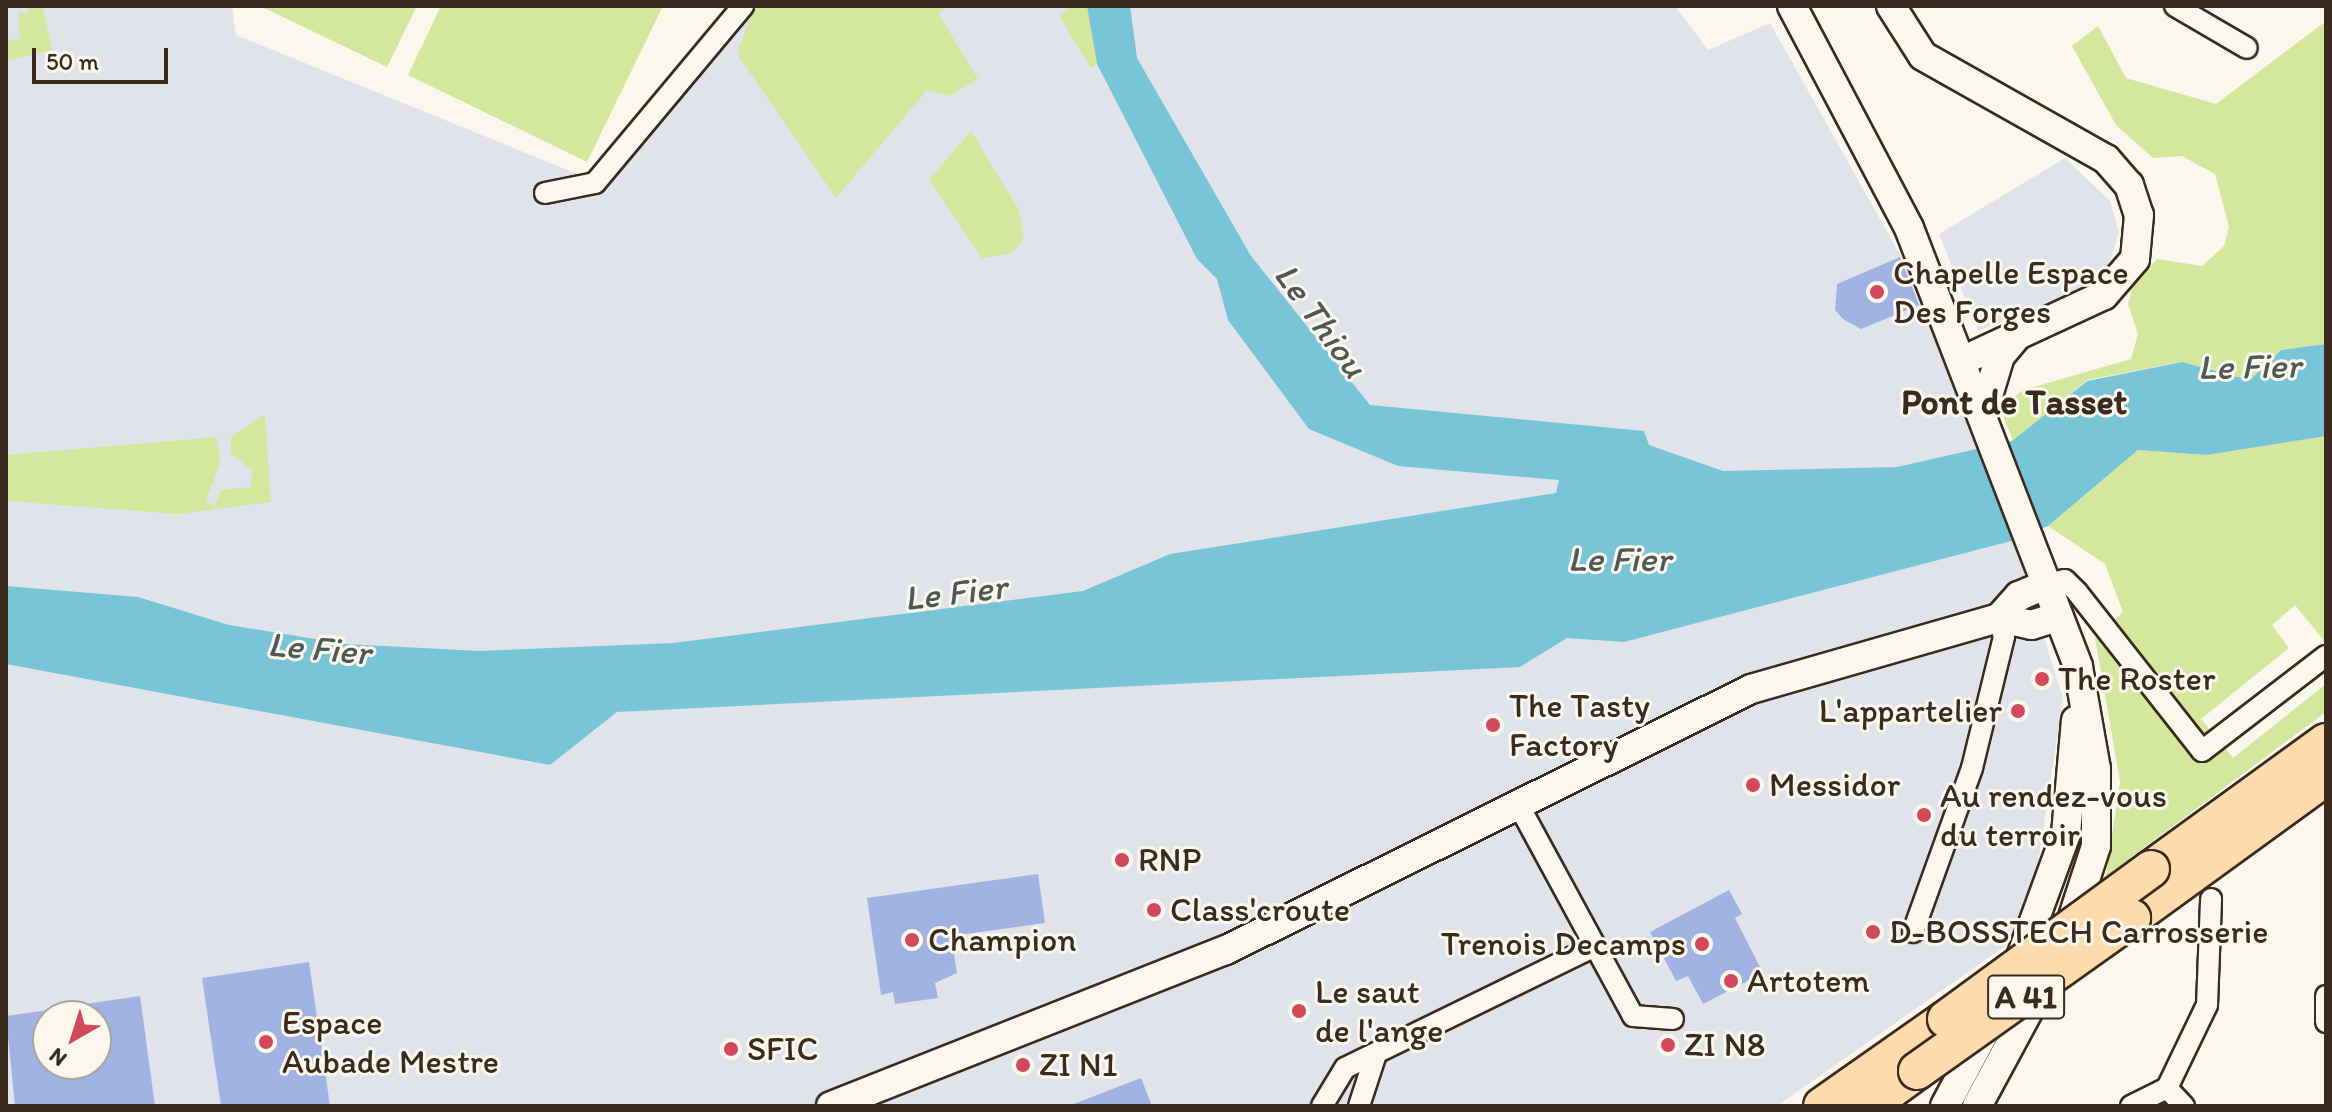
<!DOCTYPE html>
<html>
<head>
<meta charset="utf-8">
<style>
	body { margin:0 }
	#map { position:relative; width:2332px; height:1112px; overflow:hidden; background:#fbf7ec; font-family:Itim,sans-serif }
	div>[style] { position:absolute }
	.built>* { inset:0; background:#e0e3e9 }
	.green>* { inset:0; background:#d3e89d }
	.water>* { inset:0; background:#79c5d8 }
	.building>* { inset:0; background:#a0b3e2 }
	.roads { filter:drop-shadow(2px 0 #3b2a1e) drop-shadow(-2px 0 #3b2a1e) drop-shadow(0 2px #3b2a1e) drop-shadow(0 -2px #3b2a1e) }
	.street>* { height:20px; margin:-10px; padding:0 10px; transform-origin:10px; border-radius:10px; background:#fbf7ec }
	.secondary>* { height:28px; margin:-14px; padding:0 14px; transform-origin:14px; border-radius:14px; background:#fbf7ec }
	.highway>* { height:36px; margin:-18px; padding:0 18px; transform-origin:18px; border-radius:18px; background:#fedbac }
	.bridges { filter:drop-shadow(2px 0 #3b2a1e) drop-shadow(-2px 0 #3b2a1e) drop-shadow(0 2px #3b2a1e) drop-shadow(0 -2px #3b2a1e) }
	.highway-bridge>* { height:36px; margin:-18px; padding:0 18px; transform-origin:18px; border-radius:18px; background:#fedbac }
	.dots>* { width:22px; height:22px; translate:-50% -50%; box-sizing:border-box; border:4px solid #fbf7ec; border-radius:50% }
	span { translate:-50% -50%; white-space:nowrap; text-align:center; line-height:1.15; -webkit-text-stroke:6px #fbf7ec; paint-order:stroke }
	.shield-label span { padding:2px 6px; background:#fbf7ec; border:2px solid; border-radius:6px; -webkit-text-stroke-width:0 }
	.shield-label { font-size:32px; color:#3b2a1e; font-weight:700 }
	.poi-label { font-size:34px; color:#3b2a1e }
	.left { translate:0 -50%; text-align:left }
	.right { translate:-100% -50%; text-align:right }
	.water-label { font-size:36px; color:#4e5856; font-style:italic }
	.neighbourhood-label { font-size:36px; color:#3b2a1e; font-weight:700 }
	.frame { position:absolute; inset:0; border:8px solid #3b2a1e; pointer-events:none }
	.north { position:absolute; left:32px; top:1000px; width:80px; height:80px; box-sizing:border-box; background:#fbf7ec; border:2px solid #aea59a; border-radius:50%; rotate:219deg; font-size:22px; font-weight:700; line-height:32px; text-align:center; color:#3b2a1e }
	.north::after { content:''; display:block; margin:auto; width:28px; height:36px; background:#d1495b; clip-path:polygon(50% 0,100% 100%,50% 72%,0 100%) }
	.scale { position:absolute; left:32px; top:48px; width:136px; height:36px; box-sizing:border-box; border:4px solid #3b2a1e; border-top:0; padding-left:10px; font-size:24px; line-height:28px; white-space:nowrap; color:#3b2a1e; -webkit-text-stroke:6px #fbf7ec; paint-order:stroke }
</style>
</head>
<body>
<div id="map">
	<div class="built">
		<div style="clip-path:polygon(evenodd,6px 6px,232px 6px,236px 35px,590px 179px,667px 113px,743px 6px,1675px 6px,1708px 50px,1770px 23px,1954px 351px,2063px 698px,2028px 930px,1777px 1106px,6px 1106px,6px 6px,48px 1016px,96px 1016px,96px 1064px,48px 1064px,48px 1016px)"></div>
		<div style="clip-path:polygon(2065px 158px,2110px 201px,2119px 232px,2107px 272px,2091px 286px,1978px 331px,1939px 234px)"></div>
	</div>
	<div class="green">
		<div style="clip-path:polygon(29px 6px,43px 6px,52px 50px,6px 61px,6px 40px,20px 39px,18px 12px,27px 14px)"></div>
		<div style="clip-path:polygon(260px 6px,417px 6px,387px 67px)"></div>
		<div style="clip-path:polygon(441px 6px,663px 6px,587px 162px,408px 75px)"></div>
		<div style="clip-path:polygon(754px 6px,950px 6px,938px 13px,978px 79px,949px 96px,927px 90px,836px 198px,737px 54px)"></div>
		<div style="clip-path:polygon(1070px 6px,1087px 6px,1097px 64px,1091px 68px,1060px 17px)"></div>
		<div style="clip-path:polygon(2326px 21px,2326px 344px,2281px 350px,2250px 380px,2181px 362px,2087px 380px,2013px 441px,2000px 408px,2023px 390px,2131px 359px,2138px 334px,2128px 304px,2133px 285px,2157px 259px,2202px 266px,2224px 246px,2229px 227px,2215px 174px,2182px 156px,2153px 158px,2116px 125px,2072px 46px,2098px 26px,2126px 78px,2216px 104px)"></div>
		<div style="clip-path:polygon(971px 131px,1019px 210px,1024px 238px,1012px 253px,982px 258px,929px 180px)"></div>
		<div style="clip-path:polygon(265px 414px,271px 502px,178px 514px,6px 501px,6px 455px,217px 437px,220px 463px,206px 501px,215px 506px,221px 490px,251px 487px,252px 470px,231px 454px,231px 437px)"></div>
		<div style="clip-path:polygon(2308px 433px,2326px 436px,2326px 643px,2295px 605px,2272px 625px,2289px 648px,2201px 719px,2233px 758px,2326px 684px,2326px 712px,2106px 876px,2120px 782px,2095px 638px,2123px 612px,2105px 564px,2048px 526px,2138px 450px,2206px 455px)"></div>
	</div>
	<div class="water">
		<div style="clip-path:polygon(1087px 6px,1130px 6px,1137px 58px,1251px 256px,1370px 405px,1644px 431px,1649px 445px,1723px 471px,1897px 467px,2012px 441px,2087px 381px,2182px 362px,2250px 380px,2281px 350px,2326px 344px,2326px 436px,2206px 455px,2138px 450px,2048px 526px,2015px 540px,1624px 642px,1567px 638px,1520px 667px,617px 712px,550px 765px,6px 664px,6px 586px,138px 597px,229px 625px,346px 644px,479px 651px,673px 643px,1083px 591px,1170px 554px,1556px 493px,1559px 480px,1398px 466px,1309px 429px,1228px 320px,1217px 279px,1197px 259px,1097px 64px)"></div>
	</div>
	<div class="building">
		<div style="clip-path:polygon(1900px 257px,1919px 305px,1861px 329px,1843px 319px,1835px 310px,1837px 284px)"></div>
		<div style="clip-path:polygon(1038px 874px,1045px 923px,951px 936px,957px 973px,935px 983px,938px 998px,895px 1004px,893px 992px,881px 995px,867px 898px)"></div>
		<div style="clip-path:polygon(1729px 890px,1742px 914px,1735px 918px,1763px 973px,1703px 1004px,1688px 976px,1676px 981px,1650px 932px)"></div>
		<div style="clip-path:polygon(309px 962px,330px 1106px,221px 1106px,202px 978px)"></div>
		<div style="clip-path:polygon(140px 996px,155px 1106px,15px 1106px,6px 1016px,48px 1010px,48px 1064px,96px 1064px,96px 1016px,66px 1016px,65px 1007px)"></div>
		<div style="clip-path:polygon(1141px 1078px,1152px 1106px,1072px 1106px,1071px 1105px)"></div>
	</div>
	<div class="roads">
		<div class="street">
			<div style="left:2175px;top:6px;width:83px;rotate:30.3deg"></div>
			<div style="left:545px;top:193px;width:51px;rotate:-11.3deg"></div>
			<div style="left:595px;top:183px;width:231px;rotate:-50.1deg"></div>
			<div style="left:2047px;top:584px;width:18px;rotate:-13deg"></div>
			<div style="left:2065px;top:580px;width:17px;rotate:45deg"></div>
			<div style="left:2077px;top:592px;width:202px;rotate:51.8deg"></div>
			<div style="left:2202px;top:751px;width:156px;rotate:-37.5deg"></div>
			<div style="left:1518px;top:804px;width:241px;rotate:61.5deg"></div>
			<div style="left:1633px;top:1016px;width:40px;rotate:4.3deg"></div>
			<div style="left:1913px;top:932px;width:174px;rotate:-70.2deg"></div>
			<div style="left:1972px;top:768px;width:135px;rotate:-76.3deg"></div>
			<div style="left:2004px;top:637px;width:20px;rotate:-105deg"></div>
			<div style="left:2326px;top:996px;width:26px;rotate:90deg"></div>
			<div style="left:2167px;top:1088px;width:92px;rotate:-64.3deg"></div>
			<div style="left:2207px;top:1005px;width:106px;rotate:-87.8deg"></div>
			<div style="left:1322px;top:1106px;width:44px;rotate:-58.8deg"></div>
			<div style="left:1345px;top:1068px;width:276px;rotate:-26deg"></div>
			<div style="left:1359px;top:1106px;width:55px;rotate:-71.9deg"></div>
			<div style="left:2131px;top:1106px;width:40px;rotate:-26.6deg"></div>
			<div style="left:2167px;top:1088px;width:25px;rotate:47deg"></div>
		</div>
		<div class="secondary">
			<div style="left:1792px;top:6px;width:251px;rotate:62.2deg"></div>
			<div style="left:1909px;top:228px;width:470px;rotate:68.9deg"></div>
			<div style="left:2078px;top:667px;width:104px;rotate:80deg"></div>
			<div style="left:2096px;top:769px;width:77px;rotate:90deg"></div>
			<div style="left:2096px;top:846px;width:90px;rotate:108deg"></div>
			<div style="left:1891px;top:6px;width:59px;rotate:57.4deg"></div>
			<div style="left:1923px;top:56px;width:210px;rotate:29.4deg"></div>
			<div style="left:2106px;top:159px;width:35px;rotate:49deg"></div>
			<div style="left:2129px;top:185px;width:32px;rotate:72deg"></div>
			<div style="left:2139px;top:215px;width:44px;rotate:95.2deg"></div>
			<div style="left:2135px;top:259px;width:48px;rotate:130.7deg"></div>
			<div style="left:2104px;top:295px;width:154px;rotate:155.1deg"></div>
			<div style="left:1984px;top:409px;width:55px;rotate:-73.2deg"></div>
			<div style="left:2000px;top:356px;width:31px;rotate:-50deg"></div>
			<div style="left:1999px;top:618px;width:30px;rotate:-48deg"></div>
			<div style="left:2019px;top:596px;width:30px;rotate:-23deg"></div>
			<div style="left:2018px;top:965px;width:140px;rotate:-69.9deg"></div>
			<div style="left:2066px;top:834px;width:114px;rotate:-85deg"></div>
			<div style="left:831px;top:1106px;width:425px;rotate:-21.6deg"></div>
			<div style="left:1226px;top:950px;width:586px;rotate:-26.43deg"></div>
			<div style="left:1751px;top:689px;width:258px;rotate:-16deg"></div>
			<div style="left:1999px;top:618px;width:33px;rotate:12deg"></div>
			<div style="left:2031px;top:625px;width:28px;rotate:-17deg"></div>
			<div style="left:1945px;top:1106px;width:98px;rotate:-61.9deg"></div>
			<div style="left:1977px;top:1106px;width:143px;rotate:-61.6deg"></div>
		</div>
		<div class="highway">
			<div style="left:2151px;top:869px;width:216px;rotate:-36deg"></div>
			<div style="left:2132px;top:918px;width:240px;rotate:-36deg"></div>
			<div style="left:1822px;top:1106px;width:151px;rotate:-35.1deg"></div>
			<div style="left:1869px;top:1106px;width:59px;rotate:-36.1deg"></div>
		</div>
	</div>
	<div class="bridges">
		<div class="highway-bridge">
			<div style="left:1946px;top:1019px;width:254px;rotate:-36.2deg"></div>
			<div style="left:1917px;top:1071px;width:264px;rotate:-35.4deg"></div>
		</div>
	</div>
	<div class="dots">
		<div style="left:1877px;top:292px;background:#d1495b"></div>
		<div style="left:2042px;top:679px;background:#d1495b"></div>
		<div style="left:2018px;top:711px;background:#d1495b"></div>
		<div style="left:1493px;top:725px;background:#d1495b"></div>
		<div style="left:1753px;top:785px;background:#d1495b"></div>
		<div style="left:1924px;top:815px;background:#d1495b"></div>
		<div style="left:1122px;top:860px;background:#d1495b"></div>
		<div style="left:1154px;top:910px;background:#d1495b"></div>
		<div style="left:1873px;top:932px;background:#d1495b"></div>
		<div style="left:912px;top:940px;background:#d1495b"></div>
		<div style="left:1702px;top:944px;background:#d1495b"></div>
		<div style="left:1731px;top:981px;background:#d1495b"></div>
		<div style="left:1299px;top:1011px;background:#d1495b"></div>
		<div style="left:266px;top:1042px;background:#d1495b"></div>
		<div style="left:1668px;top:1045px;background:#d1495b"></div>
		<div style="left:731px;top:1049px;background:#d1495b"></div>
		<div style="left:1023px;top:1065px;background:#d1495b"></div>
	</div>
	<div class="shield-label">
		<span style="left:2026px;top:997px">A 41</span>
	</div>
	<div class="poi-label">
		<span class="left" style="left:1893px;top:292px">Chapelle Espace<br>Des Forges</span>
		<span class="left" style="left:2058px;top:679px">The Roster</span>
		<span class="left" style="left:1509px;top:725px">The Tasty<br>Factory</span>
		<span class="right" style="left:2002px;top:711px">L'appartelier</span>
		<span class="left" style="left:1769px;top:785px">Messidor</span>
		<span class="left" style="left:1940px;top:815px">Au rendez-vous<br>du terroir</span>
		<span class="left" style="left:1138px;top:860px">RNP</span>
		<span class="left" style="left:1170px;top:910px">Class'croute</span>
		<span class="left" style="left:1889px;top:932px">D-BOSSTECH Carrosserie</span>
		<span class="left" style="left:928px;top:940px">Champion</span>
		<span class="right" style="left:1686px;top:944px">Trenois Decamps</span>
		<span class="left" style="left:1747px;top:981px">Artotem</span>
		<span class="left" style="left:1315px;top:1011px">Le saut<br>de l'ange</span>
		<span class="left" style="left:282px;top:1042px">Espace<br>Aubade Mestre</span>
		<span class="left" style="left:1684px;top:1045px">ZI N8</span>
		<span class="left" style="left:747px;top:1049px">SFIC</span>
		<span class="left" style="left:1039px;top:1065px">ZI N1</span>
	</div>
	<div class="water-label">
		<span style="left:1321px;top:320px;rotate:54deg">Le Thiou</span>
		<span style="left:2249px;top:366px;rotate:-1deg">Le Fier</span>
		<span style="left:1619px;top:559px">Le Fier</span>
		<span style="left:955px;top:592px;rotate:-7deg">Le Fier</span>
		<span style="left:319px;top:648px;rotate:5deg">Le Fier</span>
	</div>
	<div class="neighbourhood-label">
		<span style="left:2014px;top:402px">Pont de Tasset</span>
	</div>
	<div class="frame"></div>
	<div class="north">N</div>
	<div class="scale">50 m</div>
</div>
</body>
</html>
